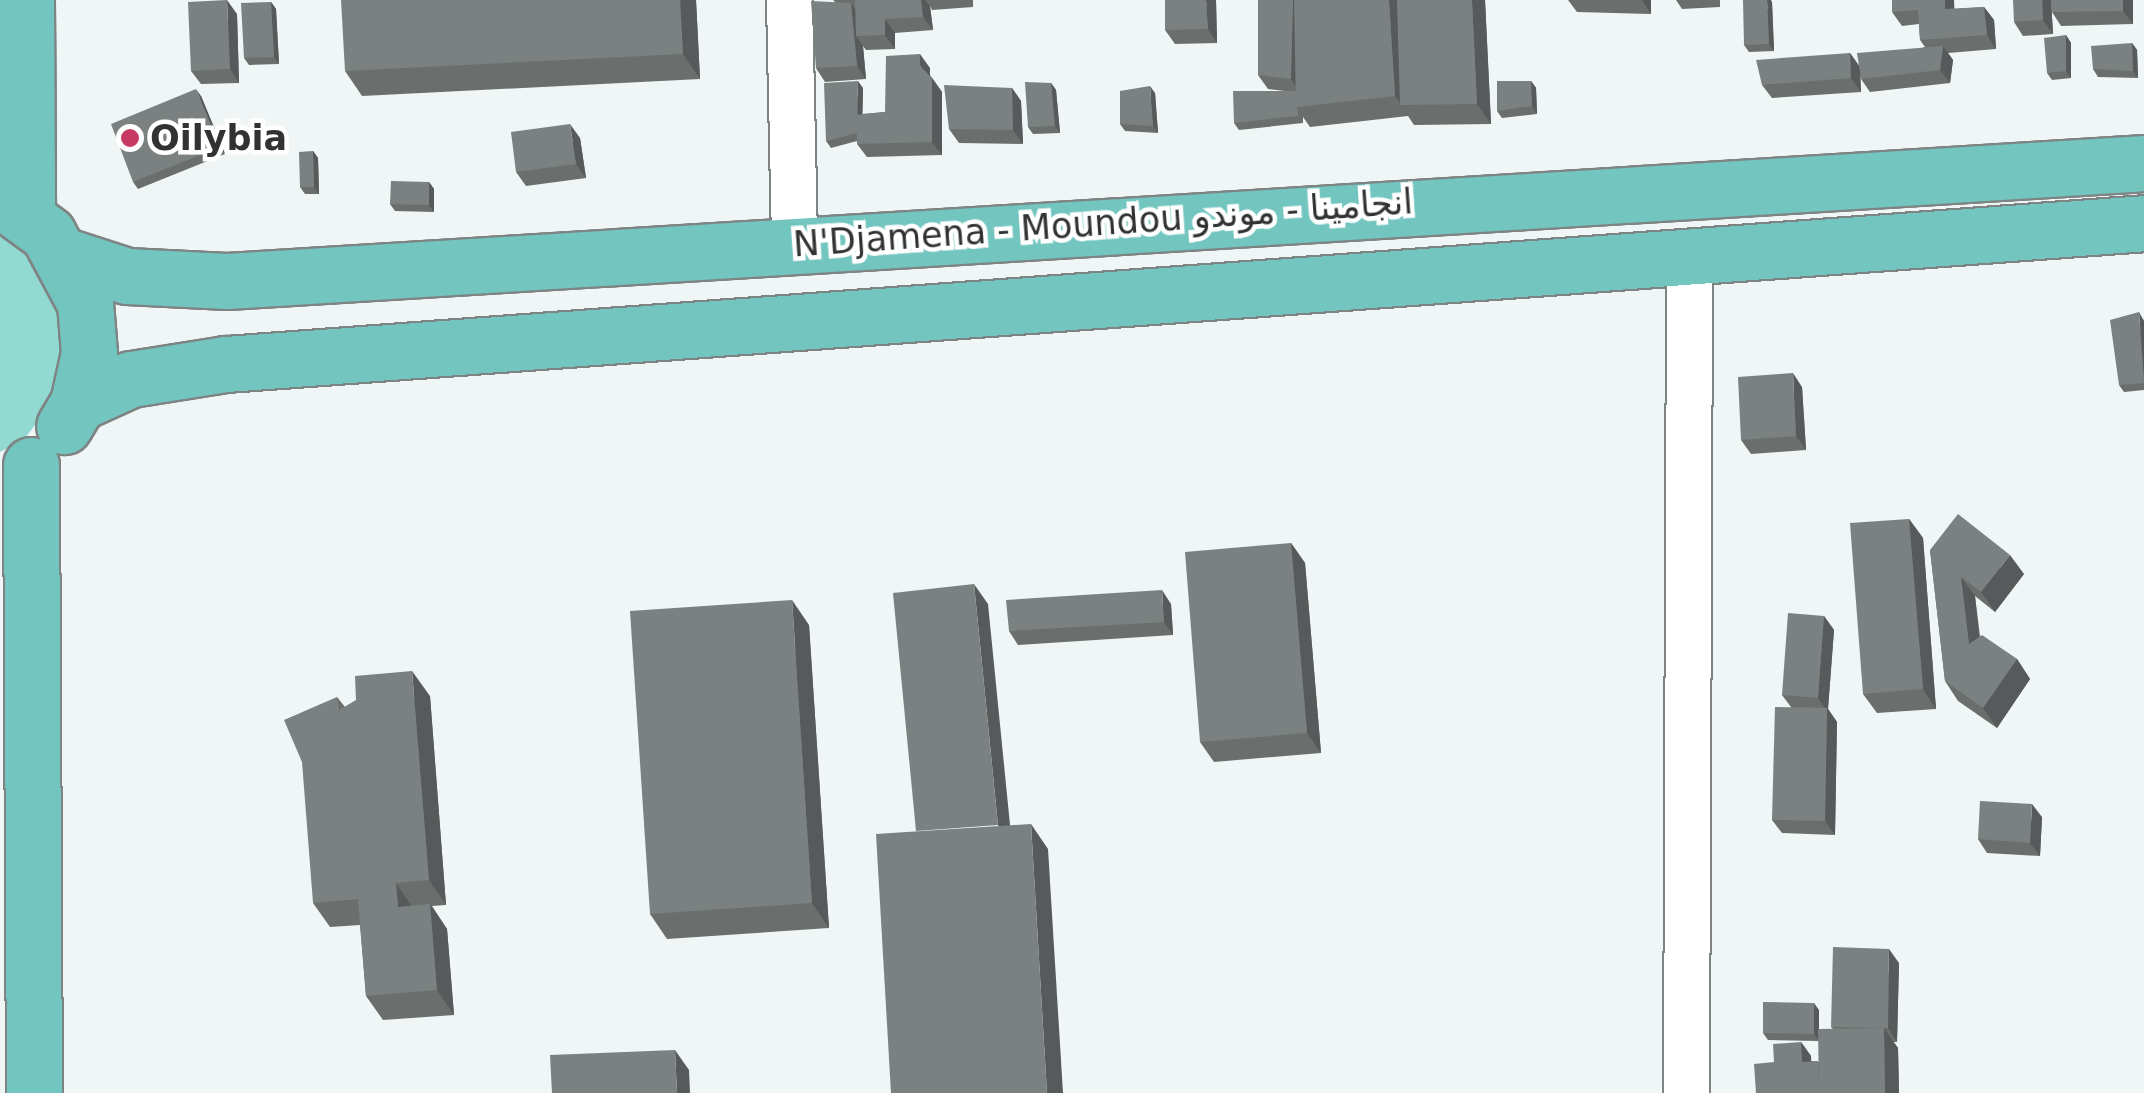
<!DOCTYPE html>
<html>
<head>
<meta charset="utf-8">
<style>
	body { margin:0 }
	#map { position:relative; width:2144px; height:1093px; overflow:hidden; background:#eff6f5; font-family:"DejaVu Sans","Noto Naskh Arabic",sans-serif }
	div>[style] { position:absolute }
	.green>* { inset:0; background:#91d9d1 }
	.roads { filter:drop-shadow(2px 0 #7e8483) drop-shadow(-2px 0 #7e8483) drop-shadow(0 2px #7e8483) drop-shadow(0 -2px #7e8483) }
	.minor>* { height:45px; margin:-22.5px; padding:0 22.5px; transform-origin:22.5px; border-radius:22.5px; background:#fff }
	.primary>* { height:55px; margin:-27.5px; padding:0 27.5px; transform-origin:27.5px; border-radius:27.5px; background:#73c5c0 }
	.wall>* { inset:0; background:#6a6f6e }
	.shaded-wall>* { inset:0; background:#565a5a }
	.building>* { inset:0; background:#7b8180 }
	.dots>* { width:28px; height:28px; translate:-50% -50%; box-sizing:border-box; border:5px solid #fff; border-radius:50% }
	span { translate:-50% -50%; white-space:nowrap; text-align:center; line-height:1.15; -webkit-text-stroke:9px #fff; paint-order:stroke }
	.poi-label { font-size:35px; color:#303332; font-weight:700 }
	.left { translate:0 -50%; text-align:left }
	.street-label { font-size:35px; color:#303332 }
</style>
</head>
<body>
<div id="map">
	<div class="green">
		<div style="clip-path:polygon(0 222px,30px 243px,68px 315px,53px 402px,25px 438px,0 452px)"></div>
	</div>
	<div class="roads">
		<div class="minor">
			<div style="left:789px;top:0;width:242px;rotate:88.8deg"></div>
			<div style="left:1686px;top:1093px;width:837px;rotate:-89.79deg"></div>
		</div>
		<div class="primary">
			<div style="left:26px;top:0;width:215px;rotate:89.7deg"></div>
			<div style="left:0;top:199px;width:59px;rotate:36.1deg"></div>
			<div style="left:48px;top:234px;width:78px;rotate:61.8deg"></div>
			<div style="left:85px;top:303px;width:50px;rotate:85.4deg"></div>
			<div style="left:89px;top:353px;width:51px;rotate:102.4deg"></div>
			<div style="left:78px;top:403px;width:27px;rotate:121deg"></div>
			<div style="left:65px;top:256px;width:65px;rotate:17.9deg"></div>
			<div style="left:127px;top:276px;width:100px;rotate:2.9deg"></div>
			<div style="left:227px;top:281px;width:1921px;rotate:-3.52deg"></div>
			<div style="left:78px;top:403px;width:58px;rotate:-24.4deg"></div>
			<div style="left:131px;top:379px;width:96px;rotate:-9deg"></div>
			<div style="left:226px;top:364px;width:1923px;rotate:-4.2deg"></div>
			<div style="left:31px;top:465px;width:628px;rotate:89.73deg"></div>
		</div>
	</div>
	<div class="wall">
		<div style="clip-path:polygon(696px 0,700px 79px,362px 96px,345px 71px)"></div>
		<div style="clip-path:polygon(833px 0,973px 0,973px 7px,932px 10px,930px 6px,933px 30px,895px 33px,895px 49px,866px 50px,863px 46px,866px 79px,825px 82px,816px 68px,835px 2px)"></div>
		<div style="clip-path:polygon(1216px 0,1217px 43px,1175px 44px,1165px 30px)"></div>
		<div style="clip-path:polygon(1258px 0,1485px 0,1491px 124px,1414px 125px,1408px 116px,1310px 127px,1303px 117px,1303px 123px,1239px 130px,1234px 123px,1285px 91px,1268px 89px,1258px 75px)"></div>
		<div style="clip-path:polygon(1568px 0,1651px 0,1651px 14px,1577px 12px)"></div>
		<div style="clip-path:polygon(1676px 0,1720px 0,1720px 7px,1682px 9px)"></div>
		<div style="clip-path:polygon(1892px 0,1954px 9px,1984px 7px,1994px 20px,1996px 49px,1948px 53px,1953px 60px,1950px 83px,1870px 92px,1861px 79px,1860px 75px,1861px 92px,1772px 98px,1762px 85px,1850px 53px,1859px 66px,1925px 47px,1920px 40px,1919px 24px,1902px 26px,1892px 12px)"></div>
		<div style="clip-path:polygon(2051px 0,2053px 34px,2023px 36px,2014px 22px)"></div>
		<div style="clip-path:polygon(2051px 0,2133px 0,2133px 24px,2061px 26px,2052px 12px)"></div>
		<div style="clip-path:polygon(271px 2px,276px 9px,279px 64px,249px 65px,244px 58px)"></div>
		<div style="clip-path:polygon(1772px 2px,1774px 51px,1749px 52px,1744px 45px)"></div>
		<div style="clip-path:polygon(237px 14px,239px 83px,201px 84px,191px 71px)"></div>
		<div style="clip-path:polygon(2066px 35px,2071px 43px,2071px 78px,2052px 80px,2047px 73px)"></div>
		<div style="clip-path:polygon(2132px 43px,2137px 50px,2138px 78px,2098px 77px,2093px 69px)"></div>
		<div style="clip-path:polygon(930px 68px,930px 75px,942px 92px,942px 155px,867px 157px,857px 144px,857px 141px,831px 148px,826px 141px,863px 88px,862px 114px,885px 112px)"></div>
		<div style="clip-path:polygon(1531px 81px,1536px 88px,1537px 114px,1502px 118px,1497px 111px)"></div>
		<div style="clip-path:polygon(1051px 83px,1056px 90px,1060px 133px,1033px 134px,1028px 127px)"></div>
		<div style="clip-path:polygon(1012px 88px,1021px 101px,1023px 144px,959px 143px,949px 129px)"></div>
		<div style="clip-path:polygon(1155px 93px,1158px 133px,1125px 131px,1120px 124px)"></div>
		<div style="clip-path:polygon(201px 96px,225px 154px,138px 189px,133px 182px)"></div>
		<div style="clip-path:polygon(580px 138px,586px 178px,526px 186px,516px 172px)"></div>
		<div style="clip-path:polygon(313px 151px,318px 158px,319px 194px,305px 194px,300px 187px)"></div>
		<div style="clip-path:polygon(429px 182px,434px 189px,434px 212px,395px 211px,390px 204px)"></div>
		<div style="clip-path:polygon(2144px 319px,2144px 390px,2124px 392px,2119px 385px)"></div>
		<div style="clip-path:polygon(1802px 387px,1806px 450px,1751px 454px,1741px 440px)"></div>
		<div style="clip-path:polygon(1909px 519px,1923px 538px,1936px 709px,1877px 713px,1863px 694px)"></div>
		<div style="clip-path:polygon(1291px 543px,1305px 563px,1321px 753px,1214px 762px,1200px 742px)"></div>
		<div style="clip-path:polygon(1930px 550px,2024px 574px,1995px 612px,1975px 596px,1980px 636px,2017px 659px,2030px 679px,1997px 728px,1958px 701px,1945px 681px)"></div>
		<div style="clip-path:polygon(1171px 604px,1173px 635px,1018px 645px,1009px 631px)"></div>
		<div style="clip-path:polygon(1824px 616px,1834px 630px,1828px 709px,1837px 722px,1835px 835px,1782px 833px,1772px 820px,1791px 707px,1782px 695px)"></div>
		<div style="clip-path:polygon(809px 625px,829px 928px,667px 939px,650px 914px)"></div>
		<div style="clip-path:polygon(430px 696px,446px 905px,432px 906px,447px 929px,454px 1015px,383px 1020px,366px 996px,360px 925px,330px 927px,313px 903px,337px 697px,345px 707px)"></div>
		<div style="clip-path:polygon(2042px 817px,2040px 856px,1987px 853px,1978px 839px)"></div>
		<div style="clip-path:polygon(1899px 963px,1897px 1042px,1893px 1042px,1898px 1048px,1899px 1093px,1756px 1093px,1774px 1062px,1801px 1042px,1811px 1056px,1811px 1061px,1819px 1062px,1819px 1041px,1768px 1040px,1763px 1033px,1819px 1010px,1819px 1029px,1833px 1029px,1831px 1027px)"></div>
	</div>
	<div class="shaded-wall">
		<div style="clip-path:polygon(227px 0,237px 14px,239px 83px,230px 69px)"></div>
		<div style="clip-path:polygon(680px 0,696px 0,700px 79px,683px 54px)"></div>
		<div style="clip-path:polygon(921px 0,925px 0,930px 6px,933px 30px,923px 17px)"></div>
		<div style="clip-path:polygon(1206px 0,1216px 0,1217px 43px,1208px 29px)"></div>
		<div style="clip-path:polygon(1293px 0,1303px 0,1301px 93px,1291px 79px)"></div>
		<div style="clip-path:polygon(1389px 0,1401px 0,1402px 105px,1395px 96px)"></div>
		<div style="clip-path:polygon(1472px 0,1485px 0,1491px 124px,1477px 104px)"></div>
		<div style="clip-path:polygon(1642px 0,1651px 0,1651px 14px)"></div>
		<div style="clip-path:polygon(1767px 0,1771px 0,1772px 2px,1774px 51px,1769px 44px)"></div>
		<div style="clip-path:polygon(1945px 0,1954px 0,1955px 23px,1945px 9px)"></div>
		<div style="clip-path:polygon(2042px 0,2051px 0,2053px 34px,2043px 20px)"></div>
		<div style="clip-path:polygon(2123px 0,2133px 0,2133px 24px,2123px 11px)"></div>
		<div style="clip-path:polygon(271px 2px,276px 9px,279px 64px,274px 57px)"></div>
		<div style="clip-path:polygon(851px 3px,861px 17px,856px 36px,863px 46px,866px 79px,857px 66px)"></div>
		<div style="clip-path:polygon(1984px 7px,1994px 20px,1996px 49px,1987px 35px)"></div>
		<div style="clip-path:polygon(885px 19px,895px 33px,895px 49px,885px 35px)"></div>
		<div style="clip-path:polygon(2066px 35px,2071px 43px,2071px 78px,2066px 71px)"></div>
		<div style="clip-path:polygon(2132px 43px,2137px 50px,2138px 78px,2133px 71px)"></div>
		<div style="clip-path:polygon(1943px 46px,1953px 60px,1950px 83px,1940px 70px)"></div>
		<div style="clip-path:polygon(1850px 53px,1860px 67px,1861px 92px,1851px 78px)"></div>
		<div style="clip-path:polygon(920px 54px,930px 68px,930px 80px,920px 66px)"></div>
		<div style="clip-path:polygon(932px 78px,942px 92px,942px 155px,932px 142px)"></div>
		<div style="clip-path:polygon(858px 81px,863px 88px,862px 140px,857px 132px)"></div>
		<div style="clip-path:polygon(1531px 81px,1536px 88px,1537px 114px,1532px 106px)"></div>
		<div style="clip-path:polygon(1051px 83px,1056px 90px,1060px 133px,1055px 126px)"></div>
		<div style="clip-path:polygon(1150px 86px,1155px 93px,1158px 133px,1153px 126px)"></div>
		<div style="clip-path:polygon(1012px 88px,1021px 101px,1023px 144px,1013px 130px)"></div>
		<div style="clip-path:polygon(196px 89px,201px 96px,225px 154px,220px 147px)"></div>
		<div style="clip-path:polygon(570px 124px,580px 138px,586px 178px,576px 164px)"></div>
		<div style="clip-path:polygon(313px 151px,318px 158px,319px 194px,314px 187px)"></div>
		<div style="clip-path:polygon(429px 182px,434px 189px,434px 212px,429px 205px)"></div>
		<div style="clip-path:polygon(2139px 312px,2144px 321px,2144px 378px)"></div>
		<div style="clip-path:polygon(1793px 373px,1802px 387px,1806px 450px,1796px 436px)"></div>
		<div style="clip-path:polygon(1909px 519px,1923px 538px,1936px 709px,1923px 689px)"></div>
		<div style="clip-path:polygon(1291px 543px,1305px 563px,1321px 753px,1307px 733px)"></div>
		<div style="clip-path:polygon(2010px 555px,2024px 574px,1995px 612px,1981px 592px)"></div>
		<div style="clip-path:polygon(1961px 577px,1975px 596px,1982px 664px,1969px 644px)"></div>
		<div style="clip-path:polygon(974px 584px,988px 604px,1012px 845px,998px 825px)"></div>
		<div style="clip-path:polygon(1162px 590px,1171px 604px,1173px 635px,1164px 622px)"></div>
		<div style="clip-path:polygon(792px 600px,809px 625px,829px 928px,812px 903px)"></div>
		<div style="clip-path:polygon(1824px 616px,1834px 630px,1828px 709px,1837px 722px,1835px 835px,1825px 821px,1827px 711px,1818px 698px)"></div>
		<div style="clip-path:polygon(2017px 659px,2030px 679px,1997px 728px,1983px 708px)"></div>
		<div style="clip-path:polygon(412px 671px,430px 696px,446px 905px,429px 880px)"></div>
		<div style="clip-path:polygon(2032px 804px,2042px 817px,2040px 856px,2030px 843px)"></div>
		<div style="clip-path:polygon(1031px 824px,1048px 849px,1063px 1093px,1047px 1093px)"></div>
		<div style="clip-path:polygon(396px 883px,413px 908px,398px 907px)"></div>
		<div style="clip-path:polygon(430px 904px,447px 929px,454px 1015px,437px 990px)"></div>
		<div style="clip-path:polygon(1889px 949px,1899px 963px,1897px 1042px,1888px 1028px)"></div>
		<div style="clip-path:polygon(1814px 1003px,1819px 1010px,1819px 1041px,1814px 1034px)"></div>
		<div style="clip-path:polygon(1884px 1028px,1898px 1048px,1899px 1093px,1885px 1093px)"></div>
		<div style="clip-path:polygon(1801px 1042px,1811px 1056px,1812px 1076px,1802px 1062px)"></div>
		<div style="clip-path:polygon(675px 1050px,689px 1070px,690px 1093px,677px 1093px)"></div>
	</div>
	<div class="building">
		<div style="clip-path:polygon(227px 0,230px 69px,191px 71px,188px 2px)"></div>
		<div style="clip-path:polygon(341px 0,680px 0,683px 54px,345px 71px)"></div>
		<div style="clip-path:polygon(855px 0,921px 0,923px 17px,885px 19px,885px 35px,856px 36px)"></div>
		<div style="clip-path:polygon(1165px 0,1206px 0,1208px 29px,1165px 30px)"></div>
		<div style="clip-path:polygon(1258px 0,1293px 0,1291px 79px,1258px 75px)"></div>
		<div style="clip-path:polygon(1294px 0,1389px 0,1395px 96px,1296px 107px)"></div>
		<div style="clip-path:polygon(1397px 0,1472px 0,1477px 104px,1400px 105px)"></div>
		<div style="clip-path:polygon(1743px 0,1767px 0,1769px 44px,1744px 45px)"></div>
		<div style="clip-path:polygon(1892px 0,1945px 0,1945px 9px,1984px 7px,1987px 35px,1920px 40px,1918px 10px,1892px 12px)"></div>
		<div style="clip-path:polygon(2013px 0,2042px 0,2043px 20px,2014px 22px)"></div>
		<div style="clip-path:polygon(2051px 0,2123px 0,2123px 11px,2052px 12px)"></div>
		<div style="clip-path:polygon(811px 1px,851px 3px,857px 66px,816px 68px)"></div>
		<div style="clip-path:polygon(271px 2px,274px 57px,244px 58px,241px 3px)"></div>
		<div style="clip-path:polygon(2066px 35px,2066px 71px,2047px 73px,2044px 38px)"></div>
		<div style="clip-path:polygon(2132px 43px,2133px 71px,2093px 69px,2091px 46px)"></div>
		<div style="clip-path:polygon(1943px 46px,1940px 70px,1861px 79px,1857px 53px)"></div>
		<div style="clip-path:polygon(1850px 53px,1851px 78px,1762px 85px,1756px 60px)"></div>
		<div style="clip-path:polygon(920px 54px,920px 66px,932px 78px,932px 142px,857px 144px,856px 115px,885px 112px,886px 56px)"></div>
		<div style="clip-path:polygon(858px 81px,857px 133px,826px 141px,824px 83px)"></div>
		<div style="clip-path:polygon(1497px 81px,1531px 81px,1532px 106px,1497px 111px)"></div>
		<div style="clip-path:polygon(1025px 82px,1051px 83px,1055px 126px,1028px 127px)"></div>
		<div style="clip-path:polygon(944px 85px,1012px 88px,1013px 130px,949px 129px)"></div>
		<div style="clip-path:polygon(1150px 86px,1153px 126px,1120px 124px,1120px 91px)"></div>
		<div style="clip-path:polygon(196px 89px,220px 147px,133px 182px,111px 124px)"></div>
		<div style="clip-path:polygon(1233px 91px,1296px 91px,1296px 107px,1298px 110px,1298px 116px,1234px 123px)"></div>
		<div style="clip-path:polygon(570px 124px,576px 164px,516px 172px,511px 132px)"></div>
		<div style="clip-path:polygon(313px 151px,314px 187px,300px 187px,299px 152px)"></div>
		<div style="clip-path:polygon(391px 181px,429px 182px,429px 205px,390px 204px)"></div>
		<div style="clip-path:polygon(2139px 312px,2144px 383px,2119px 385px,2110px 320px)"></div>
		<div style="clip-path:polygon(1793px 373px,1796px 436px,1741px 440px,1738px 377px)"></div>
		<div style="clip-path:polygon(1958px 514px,2010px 555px,1981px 592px,1961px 577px,1969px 644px,1982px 635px,2017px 659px,1983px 708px,1945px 681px,1930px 550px)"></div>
		<div style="clip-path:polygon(1909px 519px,1923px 689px,1863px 694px,1850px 523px)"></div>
		<div style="clip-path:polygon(1291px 543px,1307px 733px,1200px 742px,1185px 552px)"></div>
		<div style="clip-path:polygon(974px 584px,998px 825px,916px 831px,893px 593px)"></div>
		<div style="clip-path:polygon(1162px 590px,1164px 622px,1009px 631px,1006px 600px)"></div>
		<div style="clip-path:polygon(792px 600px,812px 903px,650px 914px,630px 611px)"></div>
		<div style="clip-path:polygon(1788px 613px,1824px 616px,1818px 698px,1782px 695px)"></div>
		<div style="clip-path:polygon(412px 671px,429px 880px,396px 883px,398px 907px,430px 904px,437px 990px,366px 996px,358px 899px,313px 903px,302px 762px,284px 720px,337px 697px,339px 710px,356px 700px,355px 676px)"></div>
		<div style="clip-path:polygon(1775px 707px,1827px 708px,1825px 821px,1772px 820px)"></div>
		<div style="clip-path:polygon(1980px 801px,2032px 804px,2030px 843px,1978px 839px)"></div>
		<div style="clip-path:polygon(1031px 824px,1047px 1093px,891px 1093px,876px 834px)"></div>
		<div style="clip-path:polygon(1833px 947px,1889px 949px,1888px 1028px,1831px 1027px)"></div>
		<div style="clip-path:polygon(1763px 1002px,1814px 1003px,1814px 1034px,1763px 1033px)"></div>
		<div style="clip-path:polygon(1884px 1028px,1885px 1093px,1819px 1093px,1818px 1029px)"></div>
		<div style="clip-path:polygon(1801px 1042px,1802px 1062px,1818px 1061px,1819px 1093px,1756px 1093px,1754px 1064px,1774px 1062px,1773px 1044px)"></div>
		<div style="clip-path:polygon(675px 1050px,677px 1093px,552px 1093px,550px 1055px)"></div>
	</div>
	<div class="dots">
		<div style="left:130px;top:138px;background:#c73962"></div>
	</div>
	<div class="poi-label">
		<span class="left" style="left:150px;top:138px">Oilybia</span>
	</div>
	<div class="street-label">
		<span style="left:1103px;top:223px;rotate:-4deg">N'Djamena - Moundou انجامينا - موندو</span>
	</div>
</div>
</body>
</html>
